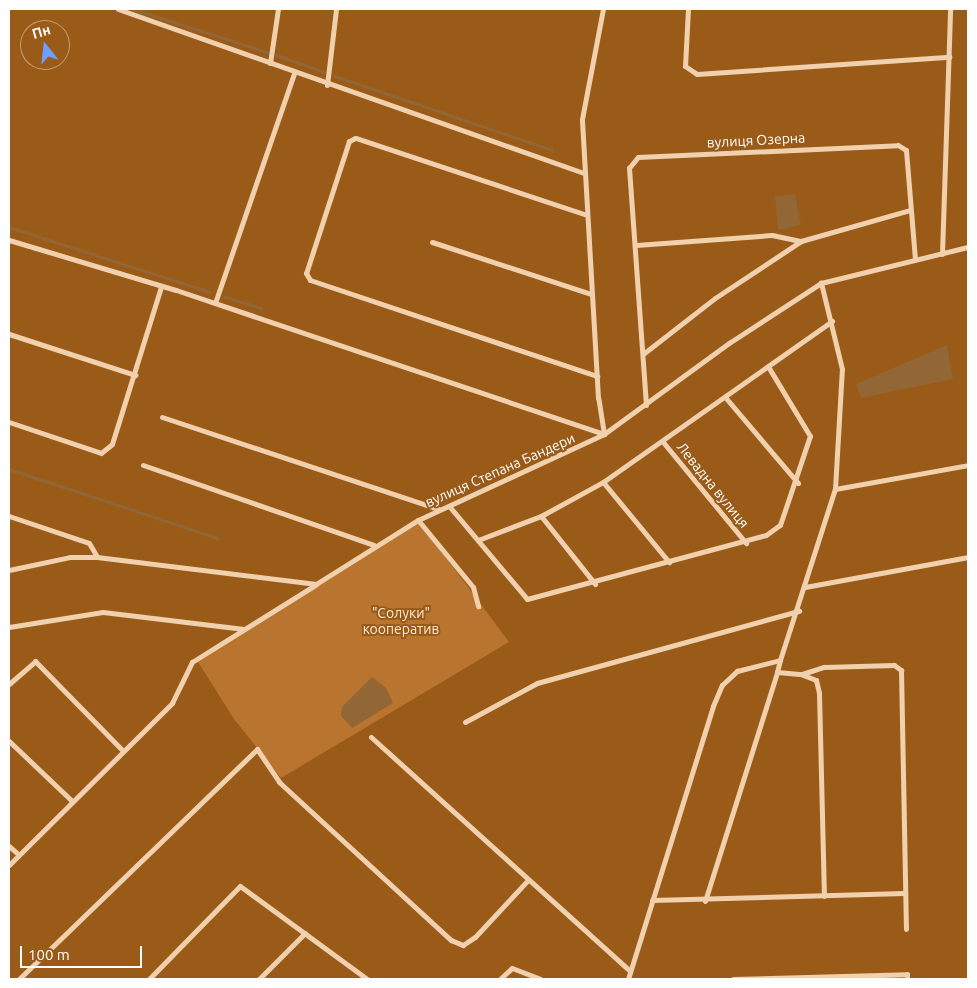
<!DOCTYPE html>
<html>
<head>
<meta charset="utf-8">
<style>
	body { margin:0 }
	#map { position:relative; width:977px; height:988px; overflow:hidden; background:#9a5b18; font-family:Ubuntu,sans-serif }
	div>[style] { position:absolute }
	.green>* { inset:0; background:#b9742f }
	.water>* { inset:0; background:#936635 }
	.stream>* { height:2.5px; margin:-1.25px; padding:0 1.25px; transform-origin:1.25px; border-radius:1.25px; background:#936635 }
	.street>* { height:5px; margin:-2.5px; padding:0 2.5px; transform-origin:2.5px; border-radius:2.5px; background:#f1d0ae }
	span { translate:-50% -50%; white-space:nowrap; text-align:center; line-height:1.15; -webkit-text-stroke:4px #9a5b18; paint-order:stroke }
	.street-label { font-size:14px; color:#fff }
	.park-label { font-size:14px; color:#fce8d5 }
	.frame { position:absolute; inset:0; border:10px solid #fff; pointer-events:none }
	.north { position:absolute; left:20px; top:20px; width:50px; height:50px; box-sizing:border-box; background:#9a5b18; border:1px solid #c29d74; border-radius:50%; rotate:344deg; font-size:14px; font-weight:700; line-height:20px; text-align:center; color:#fff }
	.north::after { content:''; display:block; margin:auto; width:18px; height:22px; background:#6e9fff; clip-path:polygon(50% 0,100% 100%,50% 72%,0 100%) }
	.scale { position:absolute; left:20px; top:946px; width:122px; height:22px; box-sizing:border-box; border:2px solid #fff; border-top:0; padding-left:6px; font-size:15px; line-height:18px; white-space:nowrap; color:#fff; -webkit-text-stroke:4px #9a5b18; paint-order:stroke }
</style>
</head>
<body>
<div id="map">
	<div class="green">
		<div style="clip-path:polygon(418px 520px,509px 642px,281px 778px,234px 719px,198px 662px)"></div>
	</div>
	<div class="water">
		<div style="clip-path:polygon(795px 194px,801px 225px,778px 230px,775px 196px)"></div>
		<div style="clip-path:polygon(947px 345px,953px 379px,861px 398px,856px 384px)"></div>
		<div style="clip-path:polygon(372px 677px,386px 688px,393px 703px,352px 728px,341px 716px,342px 707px)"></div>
	</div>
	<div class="stream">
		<div style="left:133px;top:9px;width:141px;rotate:17.8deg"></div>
		<div style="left:277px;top:55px;width:50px;rotate:19.9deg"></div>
		<div style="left:335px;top:76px;width:229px;rotate:18.8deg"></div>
		<div style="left:9px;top:227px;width:211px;rotate:17.9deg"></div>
		<div style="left:225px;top:297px;width:38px;rotate:17deg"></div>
		<div style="left:9px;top:469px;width:220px;rotate:18.3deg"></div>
	</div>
	<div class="street">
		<div style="left:118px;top:9px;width:493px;rotate:19.4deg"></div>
		<div style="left:688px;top:9px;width:57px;rotate:93deg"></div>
		<div style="left:685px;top:66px;width:14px;rotate:34deg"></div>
		<div style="left:697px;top:74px;width:253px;rotate:-3.9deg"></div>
		<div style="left:270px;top:63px;width:55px;rotate:-81.6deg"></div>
		<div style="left:327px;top:85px;width:77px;rotate:-83.2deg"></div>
		<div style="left:587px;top:215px;width:244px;rotate:-161.6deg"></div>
		<div style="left:355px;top:138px;width:7px;rotate:153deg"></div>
		<div style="left:349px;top:141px;width:139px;rotate:108deg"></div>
		<div style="left:306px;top:273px;width:8px;rotate:60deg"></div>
		<div style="left:310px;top:280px;width:303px;rotate:18.5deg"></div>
		<div style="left:9px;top:240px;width:174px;rotate:16.7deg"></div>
		<div style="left:176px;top:290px;width:452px;rotate:18.6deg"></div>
		<div style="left:604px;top:434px;width:36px;rotate:-99deg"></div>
		<div style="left:598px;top:398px;width:279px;rotate:-93.3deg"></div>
		<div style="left:582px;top:119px;width:112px;rotate:-79.2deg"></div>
		<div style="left:432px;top:242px;width:167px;rotate:18.1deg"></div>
		<div style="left:636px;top:245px;width:136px;rotate:-4.2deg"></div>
		<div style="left:772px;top:235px;width:30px;rotate:12deg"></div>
		<div style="left:801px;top:241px;width:113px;rotate:-15.9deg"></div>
		<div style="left:942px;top:254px;width:245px;rotate:-88.1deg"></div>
		<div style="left:215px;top:303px;width:242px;rotate:-71deg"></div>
		<div style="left:9px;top:334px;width:133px;rotate:18deg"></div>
		<div style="left:643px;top:354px;width:91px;rotate:-37.9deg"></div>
		<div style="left:715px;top:298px;width:103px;rotate:-33.5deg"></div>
		<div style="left:725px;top:397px;width:113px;rotate:49.7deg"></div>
		<div style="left:646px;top:405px;width:238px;rotate:-94.1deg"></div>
		<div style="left:629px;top:168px;width:14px;rotate:-51deg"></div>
		<div style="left:638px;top:157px;width:260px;rotate:-2.6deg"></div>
		<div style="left:898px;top:145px;width:9px;rotate:32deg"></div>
		<div style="left:906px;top:150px;width:110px;rotate:85.3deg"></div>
		<div style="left:162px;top:417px;width:291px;rotate:18.4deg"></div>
		<div style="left:9px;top:422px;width:97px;rotate:18.6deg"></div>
		<div style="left:101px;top:453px;width:14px;rotate:-39deg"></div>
		<div style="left:112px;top:444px;width:164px;rotate:-72.7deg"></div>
		<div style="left:663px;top:442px;width:131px;rotate:50.6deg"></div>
		<div style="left:143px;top:465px;width:244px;rotate:19.1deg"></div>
		<div style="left:603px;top:482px;width:104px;rotate:50.5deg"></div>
		<div style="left:835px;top:489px;width:135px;rotate:-10.2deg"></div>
		<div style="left:449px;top:506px;width:121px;rotate:50deg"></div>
		<div style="left:527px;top:599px;width:247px;rotate:-15deg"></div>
		<div style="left:766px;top:535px;width:17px;rotate:-36deg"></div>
		<div style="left:780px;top:525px;width:94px;rotate:-71.4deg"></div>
		<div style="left:810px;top:436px;width:79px;rotate:-121.1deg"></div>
		<div style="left:9px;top:516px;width:84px;rotate:18.6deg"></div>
		<div style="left:89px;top:543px;width:16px;rotate:60deg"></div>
		<div style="left:541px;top:516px;width:87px;rotate:51.5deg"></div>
		<div style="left:418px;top:520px;width:87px;rotate:50.6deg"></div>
		<div style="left:473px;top:587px;width:20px;rotate:75deg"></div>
		<div style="left:478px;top:540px;width:67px;rotate:-20.9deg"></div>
		<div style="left:541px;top:516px;width:71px;rotate:-28.7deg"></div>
		<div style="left:603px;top:482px;width:280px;rotate:-35.1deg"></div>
		<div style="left:9px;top:570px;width:62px;rotate:-12deg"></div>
		<div style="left:70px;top:557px;width:27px"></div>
		<div style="left:97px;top:557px;width:221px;rotate:7deg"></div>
		<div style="left:316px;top:584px;width:120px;rotate:-32.1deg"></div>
		<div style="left:418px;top:520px;width:205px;rotate:-24.8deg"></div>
		<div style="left:604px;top:434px;width:155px;rotate:-36.1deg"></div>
		<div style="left:729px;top:343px;width:110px;rotate:-33.1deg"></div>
		<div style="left:821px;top:283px;width:151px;rotate:-13.8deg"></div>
		<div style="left:805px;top:587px;width:166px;rotate:-10.4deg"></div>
		<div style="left:9px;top:627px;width:95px;rotate:-9.1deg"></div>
		<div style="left:103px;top:612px;width:142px;rotate:6.9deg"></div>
		<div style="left:780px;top:660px;width:12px;rotate:104deg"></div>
		<div style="left:777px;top:672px;width:25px;rotate:5deg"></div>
		<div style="left:802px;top:674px;width:23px;rotate:-18deg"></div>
		<div style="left:824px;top:667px;width:70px;rotate:-1.6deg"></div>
		<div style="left:894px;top:665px;width:9px;rotate:36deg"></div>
		<div style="left:901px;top:670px;width:259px;rotate:88.9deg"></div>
		<div style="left:803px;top:675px;width:14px;rotate:21deg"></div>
		<div style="left:816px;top:680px;width:13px;rotate:77deg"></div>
		<div style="left:819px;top:693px;width:203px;rotate:88.6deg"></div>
		<div style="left:9px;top:684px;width:35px;rotate:-41deg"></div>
		<div style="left:35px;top:661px;width:126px;rotate:45.6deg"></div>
		<div style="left:465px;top:722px;width:82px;rotate:-28.4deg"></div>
		<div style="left:537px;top:683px;width:272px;rotate:-15.4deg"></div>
		<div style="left:371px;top:737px;width:349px;rotate:42.1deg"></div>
		<div style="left:9px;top:741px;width:87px;rotate:43.6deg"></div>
		<div style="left:9px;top:846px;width:13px;rotate:42deg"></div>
		<div style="left:9px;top:865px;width:230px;rotate:-44.8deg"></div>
		<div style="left:172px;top:703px;width:46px;rotate:-64deg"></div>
		<div style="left:192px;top:662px;width:145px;rotate:-32deg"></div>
		<div style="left:652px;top:900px;width:252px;rotate:-1.6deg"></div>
		<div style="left:705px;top:901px;width:240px;rotate:-72.5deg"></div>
		<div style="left:19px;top:979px;width:331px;rotate:-44deg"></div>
		<div style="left:257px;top:749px;width:40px;rotate:56deg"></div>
		<div style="left:279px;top:782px;width:234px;rotate:42.6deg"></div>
		<div style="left:451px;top:940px;width:13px;rotate:23deg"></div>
		<div style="left:463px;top:945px;width:14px;rotate:-34deg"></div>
		<div style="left:475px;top:937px;width:78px;rotate:-47.1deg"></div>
		<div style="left:149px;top:979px;width:130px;rotate:-45.6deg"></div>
		<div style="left:240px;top:886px;width:157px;rotate:36.2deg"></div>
		<div style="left:259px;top:979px;width:65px;rotate:-45deg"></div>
		<div style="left:500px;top:979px;width:16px;rotate:-43deg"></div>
		<div style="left:512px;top:968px;width:30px;rotate:21deg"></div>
		<div style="left:628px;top:979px;width:286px;rotate:-72.7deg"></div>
		<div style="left:713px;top:706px;width:23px;rotate:-67deg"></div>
		<div style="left:722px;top:685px;width:21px;rotate:-43deg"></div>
		<div style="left:737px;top:671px;width:44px;rotate:-14.3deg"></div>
		<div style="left:780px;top:660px;width:180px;rotate:-72.2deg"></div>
		<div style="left:835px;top:489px;width:120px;rotate:-86.7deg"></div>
		<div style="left:842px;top:369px;width:89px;rotate:-103.7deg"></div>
		<div style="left:733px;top:979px;width:174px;rotate:-1.6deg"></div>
		<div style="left:907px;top:974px;width:5px;rotate:90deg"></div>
	</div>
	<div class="street-label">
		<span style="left:756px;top:140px;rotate:-3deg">вулиця Озерна</span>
		<span style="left:500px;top:470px;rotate:-24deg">вулиця Степана Бандери</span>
		<span style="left:713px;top:485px;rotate:51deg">Левадна вулиця</span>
	</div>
	<div class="park-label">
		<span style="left:401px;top:621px">"Солуки"<br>кооператив</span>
	</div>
	<div class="frame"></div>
	<div class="north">Пн</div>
	<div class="scale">100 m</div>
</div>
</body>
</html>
